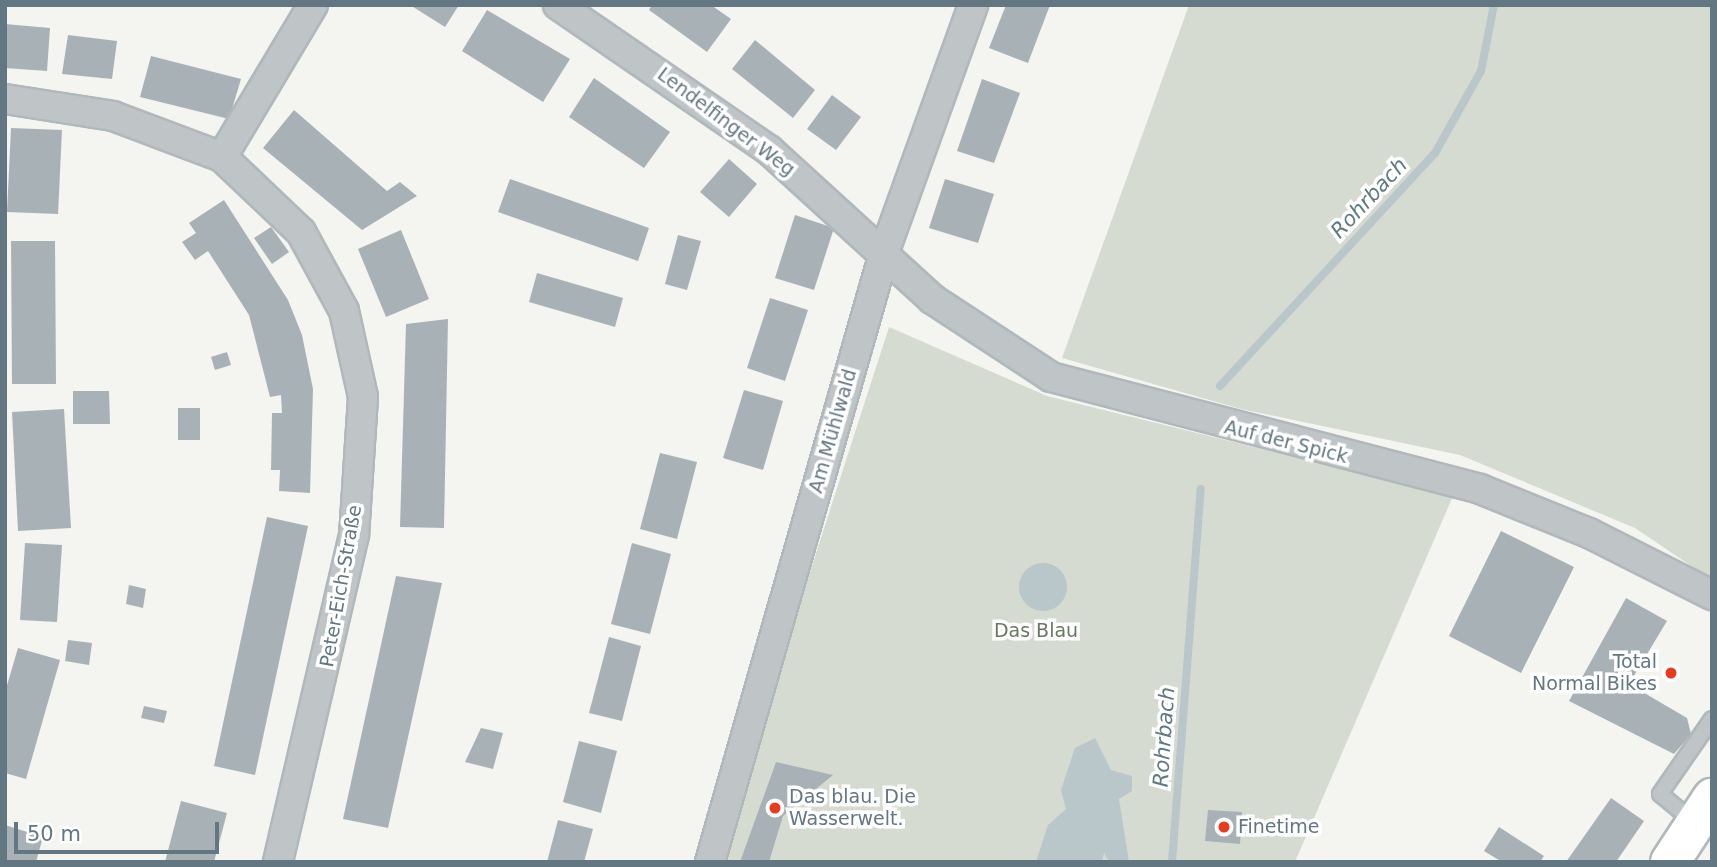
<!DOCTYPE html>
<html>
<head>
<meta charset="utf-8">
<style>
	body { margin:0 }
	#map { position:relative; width:1717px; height:867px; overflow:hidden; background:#f4f4f0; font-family:"DejaVu Sans",sans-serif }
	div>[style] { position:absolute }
	.green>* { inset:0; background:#d6dbd1 }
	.water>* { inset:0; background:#b9c6ca }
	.round { border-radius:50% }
	.stream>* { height:8px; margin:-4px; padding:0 4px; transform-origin:4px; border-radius:4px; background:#b9c6ca }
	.building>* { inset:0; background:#a8b2b6 }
	.roads { filter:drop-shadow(2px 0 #b1b8bb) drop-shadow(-2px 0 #b1b8bb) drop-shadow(0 2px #b1b8bb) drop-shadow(0 -2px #b1b8bb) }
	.lane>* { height:14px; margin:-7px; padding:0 7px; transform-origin:7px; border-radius:7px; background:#bfc4c6 }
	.street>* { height:28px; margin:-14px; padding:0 14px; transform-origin:14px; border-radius:14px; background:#bfc4c6 }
	.secondary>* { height:38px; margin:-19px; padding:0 19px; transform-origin:19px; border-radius:19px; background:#fff }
	.dots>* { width:19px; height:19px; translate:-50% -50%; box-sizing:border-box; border:4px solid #fff; border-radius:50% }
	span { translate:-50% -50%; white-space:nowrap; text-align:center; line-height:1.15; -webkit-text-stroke:7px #fff; paint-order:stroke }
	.street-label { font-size:19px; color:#627782 }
	.park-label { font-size:19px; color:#687961 }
	.poi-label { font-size:19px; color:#627782 }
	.right { translate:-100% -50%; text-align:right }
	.left { translate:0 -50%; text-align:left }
	.water-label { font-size:21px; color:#5e7a80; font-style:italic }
	.frame { position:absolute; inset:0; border:7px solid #627782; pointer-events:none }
	.scale { position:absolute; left:14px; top:822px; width:205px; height:32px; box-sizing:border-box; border:4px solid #627782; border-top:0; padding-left:9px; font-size:21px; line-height:24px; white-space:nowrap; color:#627782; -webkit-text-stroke:5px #fff; paint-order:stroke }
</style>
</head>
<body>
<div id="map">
	<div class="green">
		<div style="clip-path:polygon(1189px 5px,1712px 5px,1712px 580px,1635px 528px,1460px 455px,1241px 409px,1062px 358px)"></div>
		<div style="clip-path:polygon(889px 327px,1047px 396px,1453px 496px,1295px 862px,727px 862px,779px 668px)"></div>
	</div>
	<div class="water">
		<div class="round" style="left:1019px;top:563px;width:48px;height:48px"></div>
		<div style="clip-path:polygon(1095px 738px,1111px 770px,1132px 776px,1132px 791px,1119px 799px,1129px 862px,1109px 862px,1104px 853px,1102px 862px,1036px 862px,1048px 825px,1066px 809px,1061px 790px,1075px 748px)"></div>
	</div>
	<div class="stream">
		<div style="left:1220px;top:386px;width:317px;rotate:-47.3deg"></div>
		<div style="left:1435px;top:153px;width:94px;rotate:-60.7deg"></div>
		<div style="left:1481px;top:71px;width:67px;rotate:-78.9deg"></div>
		<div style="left:1172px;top:862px;width:374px;rotate:-85.6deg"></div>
	</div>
	<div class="building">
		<div style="clip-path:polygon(410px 5px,459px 5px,445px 27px)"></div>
		<div style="clip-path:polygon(652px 5px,711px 5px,731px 19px,707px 52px,649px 10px)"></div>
		<div style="clip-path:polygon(1006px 5px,1050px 5px,1028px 63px,989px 48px)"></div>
		<div style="clip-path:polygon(487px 10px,570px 59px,543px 102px,462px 51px)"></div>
		<div style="clip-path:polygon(5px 24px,50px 28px,47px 71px,5px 68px)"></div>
		<div style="clip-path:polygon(68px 35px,117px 41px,112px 79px,62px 74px)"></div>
		<div style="clip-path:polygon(755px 40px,815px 90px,793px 118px,732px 69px)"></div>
		<div style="clip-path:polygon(151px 56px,241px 79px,229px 119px,140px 97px)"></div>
		<div style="clip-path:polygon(594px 78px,670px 132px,644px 168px,569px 117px)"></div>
		<div style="clip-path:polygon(982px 79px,1020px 93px,994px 163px,957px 151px)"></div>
		<div style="clip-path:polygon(832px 95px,861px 117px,836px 150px,807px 129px)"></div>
		<div style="clip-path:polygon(294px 110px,387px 191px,400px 182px,417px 196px,362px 230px,263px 148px)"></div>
		<div style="clip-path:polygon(11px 128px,62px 130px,58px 214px,7px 212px)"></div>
		<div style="clip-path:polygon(729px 159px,757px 184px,729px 217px,700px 192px)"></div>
		<div style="clip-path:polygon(510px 179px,649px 228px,638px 261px,498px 212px)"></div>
		<div style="clip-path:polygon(945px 179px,994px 194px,978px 243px,929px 228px)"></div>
		<div style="clip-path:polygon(224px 200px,288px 300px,302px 335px,313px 389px,310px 493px,279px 491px,280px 470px,271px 470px,272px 413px,282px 413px,281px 395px,270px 397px,249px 315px,208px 251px,195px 260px,182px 242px,196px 233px,189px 223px)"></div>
		<div style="clip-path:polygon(795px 215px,834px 228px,814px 290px,775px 278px)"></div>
		<div style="clip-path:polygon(271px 227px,289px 252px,272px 264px,254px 238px)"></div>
		<div style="clip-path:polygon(401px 230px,429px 299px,386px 317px,358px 249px)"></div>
		<div style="clip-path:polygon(678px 235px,701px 241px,687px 290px,665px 284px)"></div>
		<div style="clip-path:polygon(11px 241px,55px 241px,56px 384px,12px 384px)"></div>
		<div style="clip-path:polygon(537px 273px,623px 298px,615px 327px,529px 302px)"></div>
		<div style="clip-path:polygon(770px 298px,808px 310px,785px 381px,747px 368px)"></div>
		<div style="clip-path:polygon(448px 319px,444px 528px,400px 527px,406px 324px)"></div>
		<div style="clip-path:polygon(227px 352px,231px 365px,215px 370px,211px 357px)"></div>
		<div style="clip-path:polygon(744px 390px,783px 401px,763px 470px,723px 458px)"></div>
		<div style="clip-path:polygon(73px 391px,109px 391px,110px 424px,73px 424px)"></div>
		<div style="clip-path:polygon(178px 408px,200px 408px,200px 440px,178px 440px)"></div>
		<div style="clip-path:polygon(64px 409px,71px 528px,18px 531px,12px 412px)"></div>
		<div style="clip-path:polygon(660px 453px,697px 462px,677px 539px,640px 529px)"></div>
		<div style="clip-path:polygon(267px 517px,308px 526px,255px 775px,214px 766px)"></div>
		<div style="clip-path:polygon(1501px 531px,1574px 567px,1521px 673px,1449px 636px)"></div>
		<div style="clip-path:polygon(25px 543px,62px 545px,57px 622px,20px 620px)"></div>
		<div style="clip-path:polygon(632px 543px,671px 554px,650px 634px,611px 624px)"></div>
		<div style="clip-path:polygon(396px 576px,442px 583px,388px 828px,343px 819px)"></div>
		<div style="clip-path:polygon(129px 585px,146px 589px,143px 608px,126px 604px)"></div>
		<div style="clip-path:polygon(1626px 598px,1667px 621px,1629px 684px,1687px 718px,1691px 734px,1674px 754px,1569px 701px)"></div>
		<div style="clip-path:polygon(609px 637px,641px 646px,622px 721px,589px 713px)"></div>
		<div style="clip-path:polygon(68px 640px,92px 643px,89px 665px,65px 661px)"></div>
		<div style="clip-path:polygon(18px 648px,60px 660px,26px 779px,5px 773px,5px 692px)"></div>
		<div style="clip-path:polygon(144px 706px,167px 711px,164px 723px,141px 718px)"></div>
		<div style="clip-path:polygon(481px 728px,503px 733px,493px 769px,465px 762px)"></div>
		<div style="clip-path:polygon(579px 741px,617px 751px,601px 813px,563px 802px)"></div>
		<div style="clip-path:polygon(776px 762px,833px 775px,783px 816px,769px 862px,740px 862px)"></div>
		<div style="clip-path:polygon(1611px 798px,1644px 821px,1616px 862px,1566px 862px)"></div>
		<div style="clip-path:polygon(181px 801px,227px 813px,214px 862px,165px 862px)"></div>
		<div style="clip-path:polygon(1208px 810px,1242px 812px,1240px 844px,1205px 841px)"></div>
		<div style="clip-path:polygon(558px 820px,593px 829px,584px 862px,547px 862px)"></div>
		<div style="clip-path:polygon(5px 825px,43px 837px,36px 862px,5px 862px)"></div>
		<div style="clip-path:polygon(1499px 827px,1544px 856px,1540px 862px,1502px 862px,1484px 851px)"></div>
	</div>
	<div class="roads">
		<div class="lane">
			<div style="left:1694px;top:822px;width:44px;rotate:-140.5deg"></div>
			<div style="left:1660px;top:794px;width:91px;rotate:-55.3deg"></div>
		</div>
		<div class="street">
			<div style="left:558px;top:5px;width:256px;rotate:34.5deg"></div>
			<div style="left:769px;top:150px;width:221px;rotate:42.4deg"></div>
			<div style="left:932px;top:299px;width:142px;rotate:33.2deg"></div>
			<div style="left:1051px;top:377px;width:443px;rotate:14.6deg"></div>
			<div style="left:1480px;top:489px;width:118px;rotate:22deg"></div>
			<div style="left:1589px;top:533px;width:138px;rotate:26.8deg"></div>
			<div style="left:5px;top:99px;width:109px;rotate:8.9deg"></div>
			<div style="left:113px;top:116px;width:116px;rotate:20.6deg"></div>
			<div style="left:222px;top:157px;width:109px;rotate:43.5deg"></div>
			<div style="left:301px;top:232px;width:90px;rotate:61.4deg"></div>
			<div style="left:344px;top:311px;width:88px;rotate:77.5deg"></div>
			<div style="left:363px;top:397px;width:138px;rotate:93.7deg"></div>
			<div style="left:354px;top:535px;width:336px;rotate:103.1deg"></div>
			<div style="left:222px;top:157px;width:177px;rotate:-59.1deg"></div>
			<div style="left:710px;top:862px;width:637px;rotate:-74.04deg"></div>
			<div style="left:885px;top:250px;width:260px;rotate:-70.2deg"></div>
		</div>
		<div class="secondary">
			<div style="left:1670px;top:862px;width:77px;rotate:-56.7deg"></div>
		</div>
	</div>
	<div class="dots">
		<div style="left:1671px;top:673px;background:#e93a1c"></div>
		<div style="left:775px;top:808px;background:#e93a1c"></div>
		<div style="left:1224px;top:827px;background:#e93a1c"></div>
	</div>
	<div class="street-label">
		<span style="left:726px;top:122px;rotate:37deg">Lendelfinger Weg</span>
		<span style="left:833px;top:431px;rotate:-74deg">Am Mühlwald</span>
		<span style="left:1286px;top:442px;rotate:14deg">Auf der Spick</span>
		<span style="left:341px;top:586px;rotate:-80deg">Peter-Eich-Straße</span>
	</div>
	<div class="park-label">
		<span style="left:1036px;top:631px">Das Blau</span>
	</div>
	<div class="poi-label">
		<span class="right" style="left:1657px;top:673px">Total<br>Normal Bikes</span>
		<span class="left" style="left:789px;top:808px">Das blau. Die<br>Wasserwelt.</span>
		<span class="left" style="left:1238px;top:827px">Finetime</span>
	</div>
	<div class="water-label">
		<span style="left:1369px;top:198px;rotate:-47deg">Rohrbach</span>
		<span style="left:1164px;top:737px;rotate:-86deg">Rohrbach</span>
	</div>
	<div class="frame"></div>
	<div class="scale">50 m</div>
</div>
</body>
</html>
